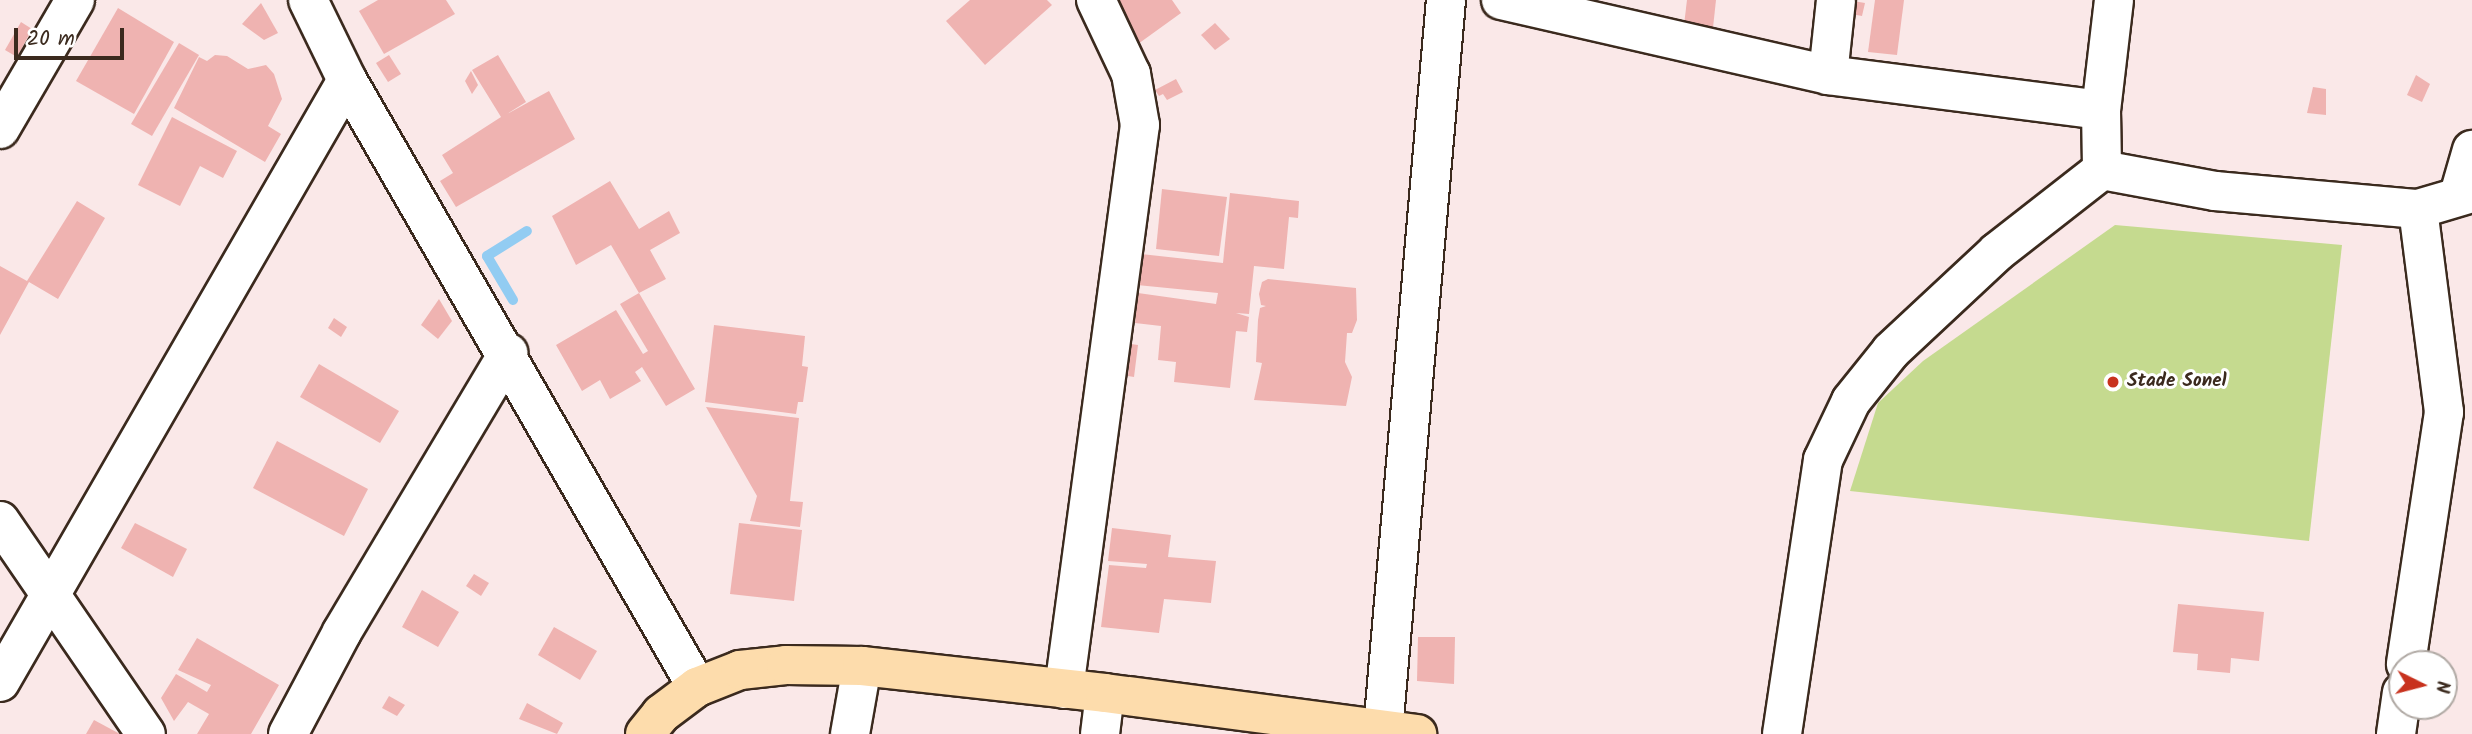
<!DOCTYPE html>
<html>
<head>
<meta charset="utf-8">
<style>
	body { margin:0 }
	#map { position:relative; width:2472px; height:734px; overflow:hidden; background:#fae8e8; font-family:Kalam,sans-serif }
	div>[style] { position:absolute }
	.green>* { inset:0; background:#c5da8f }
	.stream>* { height:10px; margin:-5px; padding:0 5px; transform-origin:5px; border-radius:5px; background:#92ccf2 }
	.building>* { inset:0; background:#efb3b1 }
	.roads { filter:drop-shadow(2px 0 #3b2a1e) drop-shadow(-2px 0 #3b2a1e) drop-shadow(0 2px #3b2a1e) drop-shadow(0 -2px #3b2a1e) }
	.minor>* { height:38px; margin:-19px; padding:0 19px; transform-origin:19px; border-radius:19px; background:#fff }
	.major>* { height:38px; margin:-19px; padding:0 19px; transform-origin:19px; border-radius:19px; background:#fddcac }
	.dots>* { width:19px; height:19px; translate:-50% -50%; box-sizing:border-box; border:4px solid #fff; border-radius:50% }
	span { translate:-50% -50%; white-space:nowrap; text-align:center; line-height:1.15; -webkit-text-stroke:6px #fff; paint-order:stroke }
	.poi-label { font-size:19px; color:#3b2a1e; font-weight:700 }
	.left { translate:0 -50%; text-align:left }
	.north { position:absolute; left:2388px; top:650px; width:70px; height:70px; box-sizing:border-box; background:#fff; border:2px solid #b1aaa5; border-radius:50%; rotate:96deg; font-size:19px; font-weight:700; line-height:28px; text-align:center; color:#3b2a1e }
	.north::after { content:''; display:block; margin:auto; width:24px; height:32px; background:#c8321e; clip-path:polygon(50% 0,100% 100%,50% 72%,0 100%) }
	.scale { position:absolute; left:14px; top:28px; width:110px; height:32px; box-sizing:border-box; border:4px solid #3b2a1e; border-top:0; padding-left:9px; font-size:21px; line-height:24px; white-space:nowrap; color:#3b2a1e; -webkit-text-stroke:5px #fff; paint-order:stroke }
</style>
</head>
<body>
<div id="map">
	<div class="green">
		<div style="clip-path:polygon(2115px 225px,2342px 245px,2309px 541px,1850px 491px,1878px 403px,1923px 361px)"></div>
	</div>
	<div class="stream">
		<div style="left:513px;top:300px;width:51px;rotate:-120.6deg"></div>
		<div style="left:487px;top:256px;width:47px;rotate:-32deg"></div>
	</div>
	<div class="building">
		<div style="clip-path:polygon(378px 0,446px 0,455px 14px,384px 54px,359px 11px)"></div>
		<div style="clip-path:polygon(970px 0,1047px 0,1052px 5px,985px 65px,946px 21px)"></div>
		<div style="clip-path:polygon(1117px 0,1172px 0,1181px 13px,1138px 44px,1118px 14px,1124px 10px)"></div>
		<div style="clip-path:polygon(1687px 0,1716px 0,1712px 37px,1683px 33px)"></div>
		<div style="clip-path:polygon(1875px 0,1904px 0,1897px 55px,1868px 52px)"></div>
		<div style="clip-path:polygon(1853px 1px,1865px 3px,1862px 16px,1851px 14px)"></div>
		<div style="clip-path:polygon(261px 3px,278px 33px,264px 40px,242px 24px)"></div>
		<div style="clip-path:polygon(118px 8px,174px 42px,134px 114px,76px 81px)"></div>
		<div style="clip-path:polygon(21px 22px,32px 29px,17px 57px,5px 50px)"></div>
		<div style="clip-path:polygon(1215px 23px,1230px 39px,1215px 50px,1201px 35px)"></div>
		<div style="clip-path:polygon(179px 43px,199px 55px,152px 136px,131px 124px)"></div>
		<div style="clip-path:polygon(215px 55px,227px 56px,248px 69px,266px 65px,274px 74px,282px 99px,268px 126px,281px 134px,265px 162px,174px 108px,199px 57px,207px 61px)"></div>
		<div style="clip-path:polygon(389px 55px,401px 74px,388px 82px,376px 63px)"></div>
		<div style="clip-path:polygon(498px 55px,526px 102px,507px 114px,549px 91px,575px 139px,456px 207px,440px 181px,453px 173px,442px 155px,501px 117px,472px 70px)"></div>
		<div style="clip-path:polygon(471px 71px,478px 85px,472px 94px,465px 81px)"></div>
		<div style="clip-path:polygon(2416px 75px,2430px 84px,2422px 102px,2407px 95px)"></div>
		<div style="clip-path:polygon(1176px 79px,1183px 92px,1167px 100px,1163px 94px,1159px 96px,1155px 90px)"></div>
		<div style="clip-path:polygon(2313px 87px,2326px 89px,2326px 115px,2307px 113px)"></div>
		<div style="clip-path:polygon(172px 117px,237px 151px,223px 178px,200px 166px,180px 206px,138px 185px)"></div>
		<div style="clip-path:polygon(610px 181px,639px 229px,669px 211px,680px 233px,650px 250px,666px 279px,639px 293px,695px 389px,666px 406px,642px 367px,635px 372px,641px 381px,610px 399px,600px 380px,582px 391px,556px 345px,616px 310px,643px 354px,648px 351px,620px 304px,639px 293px,611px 245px,576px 265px,552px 216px)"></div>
		<div style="clip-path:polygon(1162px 189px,1227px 197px,1219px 256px,1156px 249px)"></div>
		<div style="clip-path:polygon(1230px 193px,1299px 201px,1298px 218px,1289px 217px,1284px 269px,1254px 266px,1249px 314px,1236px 313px,1249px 317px,1247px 332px,1236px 331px,1230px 388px,1174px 382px,1176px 362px,1158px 360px,1161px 326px,1135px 323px,1138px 293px,1216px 304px,1218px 293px,1137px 285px,1141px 254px,1223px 263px)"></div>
		<div style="clip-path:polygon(77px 201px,105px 218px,58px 299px,29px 282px,0 335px,0 266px,27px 281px)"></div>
		<div style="clip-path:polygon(1268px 279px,1356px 288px,1357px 320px,1352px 333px,1347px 333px,1345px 362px,1352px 377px,1346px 406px,1254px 400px,1262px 363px,1256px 362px,1258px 320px,1260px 308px,1266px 306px,1261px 305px,1259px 294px,1262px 282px)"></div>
		<div style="clip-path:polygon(439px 299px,452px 321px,438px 339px,421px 325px)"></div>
		<div style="clip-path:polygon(334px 318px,347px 327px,341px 337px,328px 328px)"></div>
		<div style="clip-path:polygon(714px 325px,805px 336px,802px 366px,808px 367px,803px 402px,798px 402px,796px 414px,705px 402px)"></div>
		<div style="clip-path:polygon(1131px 344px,1138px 345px,1134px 377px,1128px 376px)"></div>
		<div style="clip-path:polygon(319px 364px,399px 411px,380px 443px,300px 397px)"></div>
		<div style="clip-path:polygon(706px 407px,799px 418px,790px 501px,803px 502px,800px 527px,750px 521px,757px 496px)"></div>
		<div style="clip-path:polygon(277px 441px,368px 489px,344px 536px,253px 488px)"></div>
		<div style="clip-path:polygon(135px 523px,187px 549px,173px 577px,121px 548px)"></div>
		<div style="clip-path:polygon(739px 523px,802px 530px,794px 601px,730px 594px)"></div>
		<div style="clip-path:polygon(1112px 528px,1171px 535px,1168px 557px,1216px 561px,1211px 603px,1164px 599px,1159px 633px,1101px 627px,1109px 565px,1146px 568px,1147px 564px,1108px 561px)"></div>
		<div style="clip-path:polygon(474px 574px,489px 583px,481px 596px,466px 586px)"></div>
		<div style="clip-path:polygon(422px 590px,459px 612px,438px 647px,402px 627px)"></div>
		<div style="clip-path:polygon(2178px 604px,2264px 612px,2259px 661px,2231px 658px,2230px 673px,2197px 670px,2198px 654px,2173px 652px)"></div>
		<div style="clip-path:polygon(554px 627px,597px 651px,580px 680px,538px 655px)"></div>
		<div style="clip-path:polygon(1418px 637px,1455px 637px,1454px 684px,1417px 681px)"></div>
		<div style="clip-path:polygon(197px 638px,279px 685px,251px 734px,197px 734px,209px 714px,188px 702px,174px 721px,161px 698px,176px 674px,207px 692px,211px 685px,178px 670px)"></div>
		<div style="clip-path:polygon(389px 696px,405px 705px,397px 716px,382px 708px)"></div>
		<div style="clip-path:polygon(527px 703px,563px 723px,557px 734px,519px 719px)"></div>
		<div style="clip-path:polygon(94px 720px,120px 734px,86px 734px)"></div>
	</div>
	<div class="roads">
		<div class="minor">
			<div style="left:308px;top:0;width:89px;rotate:64deg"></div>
			<div style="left:347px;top:80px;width:701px;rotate:60.03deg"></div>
			<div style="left:1501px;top:0;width:335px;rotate:12.9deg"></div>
			<div style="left:1828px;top:75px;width:275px;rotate:7.3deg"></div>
			<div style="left:2114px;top:0;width:111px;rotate:96.7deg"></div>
			<div style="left:2101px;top:110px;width:60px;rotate:89deg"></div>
			<div style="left:2102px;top:170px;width:115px;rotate:10.5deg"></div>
			<div style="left:2215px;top:191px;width:204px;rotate:5.1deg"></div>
			<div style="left:2418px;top:209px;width:205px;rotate:82.7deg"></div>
			<div style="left:2444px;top:412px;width:255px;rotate:98.6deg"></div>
			<div style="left:1828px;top:75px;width:75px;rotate:-83.9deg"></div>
			<div style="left:0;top:129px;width:149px;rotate:-59.8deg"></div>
			<div style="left:2459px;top:195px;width:47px;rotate:-73.9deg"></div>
			<div style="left:2418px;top:209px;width:56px;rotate:-16.5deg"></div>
			<div style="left:0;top:521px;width:258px;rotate:55.6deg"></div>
			<div style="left:0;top:682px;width:695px;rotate:-60.04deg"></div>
			<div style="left:1064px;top:689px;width:569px;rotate:-82.33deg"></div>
			<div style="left:1140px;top:125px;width:52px;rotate:-100deg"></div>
			<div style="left:1131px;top:74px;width:82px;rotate:-115.3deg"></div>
			<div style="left:1383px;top:730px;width:733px;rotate:-85.07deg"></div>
			<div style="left:288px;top:734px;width:115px;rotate:-62.1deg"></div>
			<div style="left:342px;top:632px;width:325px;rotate:-59.2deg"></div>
			<div style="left:850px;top:734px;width:69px;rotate:-80deg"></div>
			<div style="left:1100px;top:734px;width:41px;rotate:-83deg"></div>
			<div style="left:1782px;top:734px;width:277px;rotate:-81.5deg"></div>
			<div style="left:1823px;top:460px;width:65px;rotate:-64.6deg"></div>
			<div style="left:1851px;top:401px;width:64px;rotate:-51.3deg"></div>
			<div style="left:1891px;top:351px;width:145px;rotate:-43deg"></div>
			<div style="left:1997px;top:252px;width:133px;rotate:-38deg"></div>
			<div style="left:2396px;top:734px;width:42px;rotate:-81.9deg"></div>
		</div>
		<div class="major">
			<div style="left:645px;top:734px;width:26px;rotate:-51deg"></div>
			<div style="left:661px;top:714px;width:45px;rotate:-36.9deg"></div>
			<div style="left:697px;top:687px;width:46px;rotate:-21.6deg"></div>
			<div style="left:740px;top:670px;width:46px;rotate:-6.2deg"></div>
			<div style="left:786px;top:665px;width:76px;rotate:0.8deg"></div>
			<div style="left:862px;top:666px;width:244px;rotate:6.3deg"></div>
			<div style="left:1105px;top:693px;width:315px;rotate:7.5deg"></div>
		</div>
	</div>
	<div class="dots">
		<div style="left:2113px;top:382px;background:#c8321e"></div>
	</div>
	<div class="poi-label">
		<span class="left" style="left:2127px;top:382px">Stade Sonel</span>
	</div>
	<div class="north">N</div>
	<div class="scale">20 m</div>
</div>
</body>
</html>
